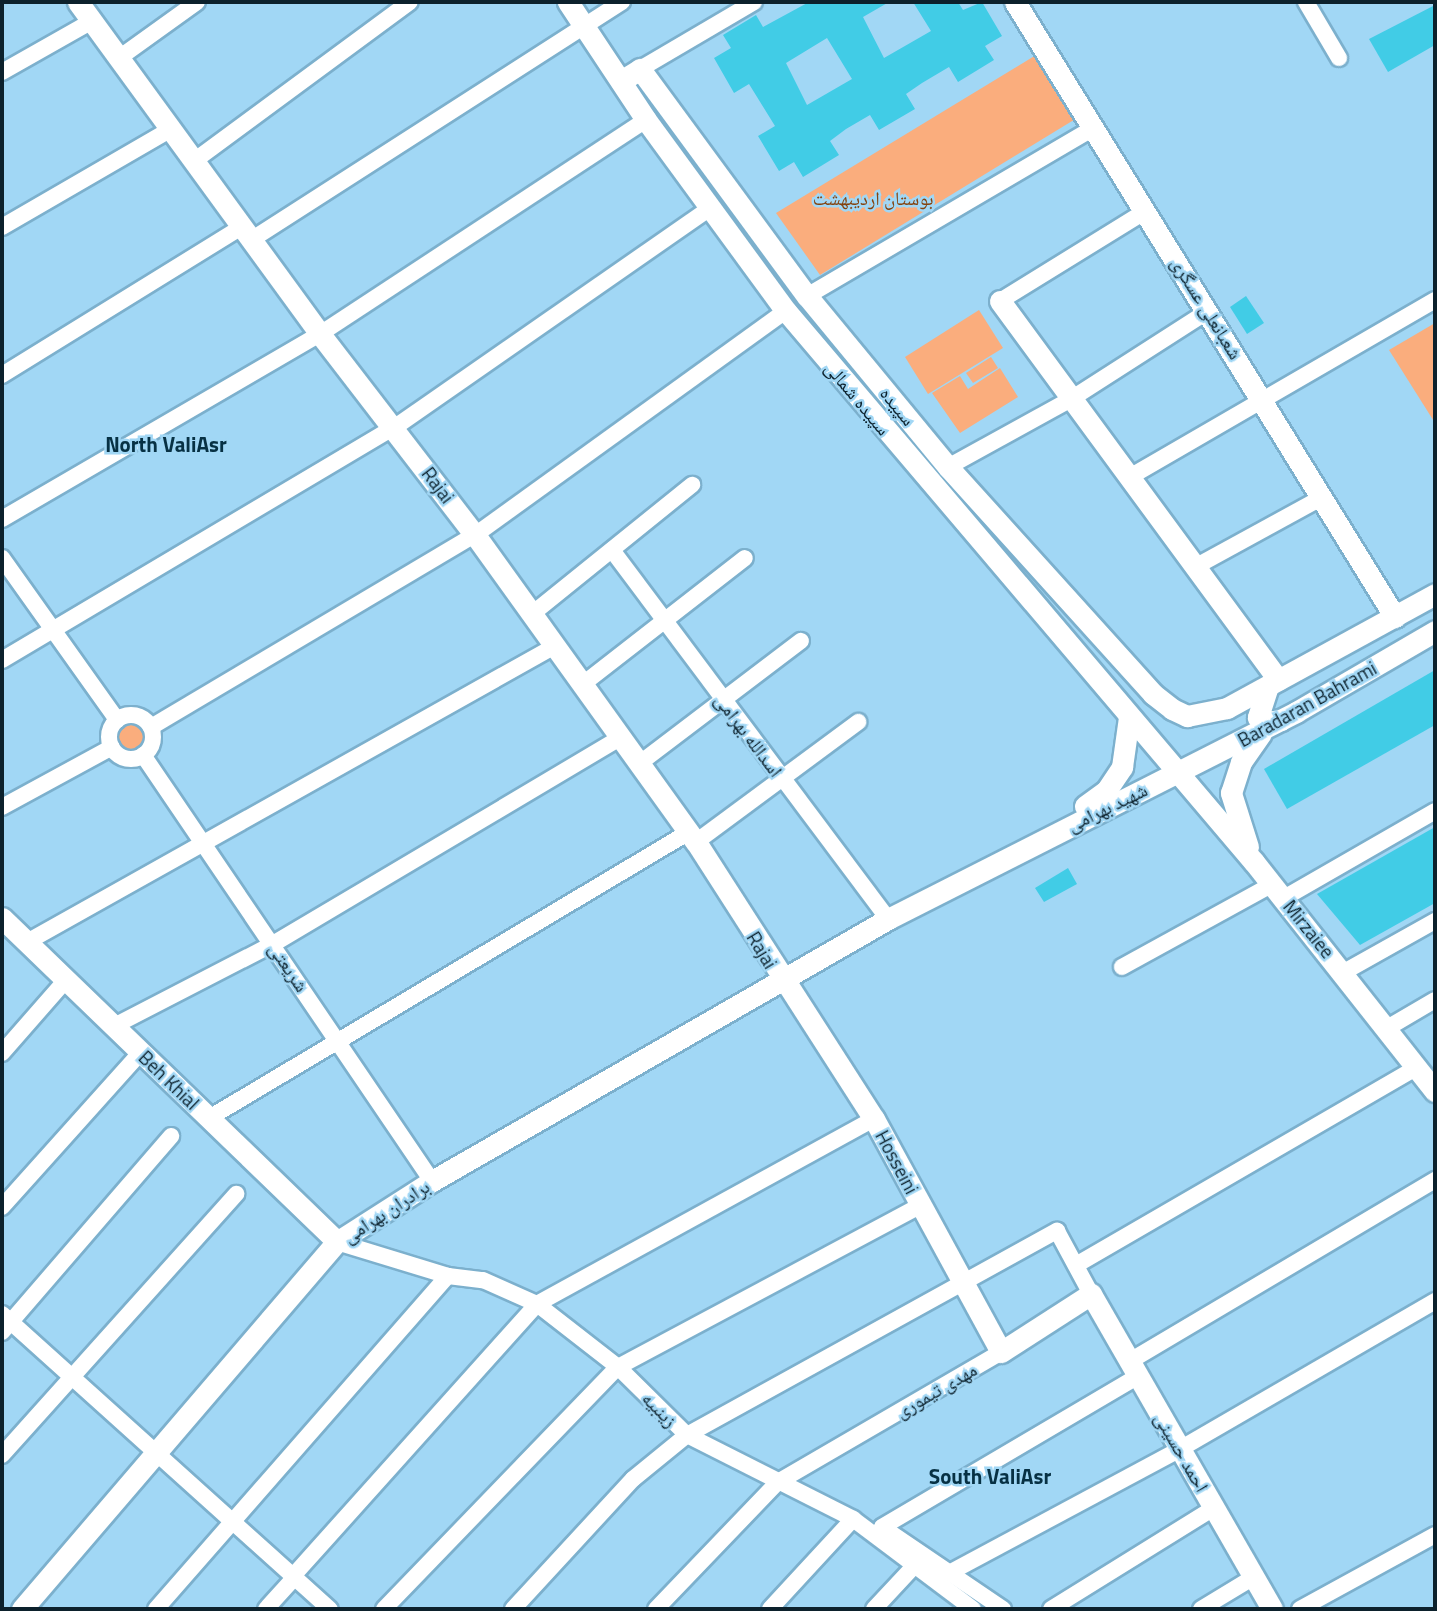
<!DOCTYPE html>
<html>
<head>
<meta charset="utf-8">
<style>
	body { margin:0 }
	#map { position:relative; width:1437px; height:1611px; overflow:hidden; background:#a1d7f5; font-family:"Titillium Web","Noto Naskh Arabic",sans-serif }
	div>[style] { position:absolute }
	.green>* { inset:0; background:#faad7d }
	.round { border-radius:50% }
	.building>* { inset:0; background:#41cce6 }
	.roads { filter:drop-shadow(2px 0 #7cb0cd) drop-shadow(-2px 0 #7cb0cd) drop-shadow(0 2px #7cb0cd) drop-shadow(0 -2px #7cb0cd) }
	.street>* { height:16px; margin:-8px; padding:0 8px; transform-origin:8px; border-radius:8px; background:#fff }
	.street>.ring { margin:-8px; padding:0; box-sizing:content-box; background:none; border:16px solid #fff; border-radius:50% }
	.secondary>* { height:21px; margin:-10.5px; padding:0 10.5px; transform-origin:10.5px; border-radius:10.5px; background:#fff }
	span { translate:-50% -50%; white-space:nowrap; text-align:center; line-height:1.15; -webkit-text-stroke:5px #a1d7f5; paint-order:stroke }
	.park-label { font-size:19px; color:#84420d }
	.street-label { font-size:19px; color:#0c212c }
	.neighbourhood-label { font-size:21px; color:#073144; font-weight:700 }
	.frame { position:absolute; inset:0; border:4px solid #0c212c; pointer-events:none }
</style>
</head>
<body>
<div id="map">
	<div class="green">
		<div style="clip-path:polygon(1041px 52px,1082px 115px,820px 275px,776px 213px)"></div>
		<div style="clip-path:polygon(979px 310px,1003px 348px,928px 394px,905px 357px)"></div>
		<div style="clip-path:polygon(1435px 323px,1435px 423px,1389px 350px)"></div>
		<div style="clip-path:polygon(991px 357px,998px 368px,973px 383px,966px 373px)"></div>
		<div style="clip-path:polygon(1000px 368px,1018px 397px,960px 433px,932px 393px,960px 376px,968px 389px)"></div>
		<div class="round" style="left:113px;top:718px;width:38px;height:38px"></div>
	</div>
	<div class="building">
		<div style="clip-path:polygon(evenodd,809px 2px,889px 2px,863px 17px,884px 58px,931px 31px,913px 2px,958px 2px,963px 10px,982px 2px,1002px 36px,985px 46px,994px 60px,958px 82px,949px 67px,922px 83px,906px 94px,915px 109px,879px 130px,870px 115px,846px 129px,830px 141px,839px 155px,803px 177px,794px 162px,779px 171px,758px 136px,775px 126px,749px 84px,734px 93px,714px 58px,731px 48px,723px 35px,756px 15px,763px 27px,809px 2px,827px 38px,852px 79px,807px 105px,786px 63px,827px 38px)"></div>
		<div style="clip-path:polygon(1435px 5px,1435px 45px,1388px 72px,1369px 39px)"></div>
		<div style="clip-path:polygon(1246px 296px,1264px 323px,1247px 334px,1230px 307px)"></div>
		<div style="clip-path:polygon(1435px 670px,1435px 725px,1287px 809px,1264px 769px)"></div>
		<div style="clip-path:polygon(1435px 827px,1435px 903px,1360px 945px,1317px 894px)"></div>
		<div style="clip-path:polygon(1068px 868px,1077px 884px,1044px 902px,1035px 888px)"></div>
	</div>
	<div class="roads">
		<div class="street">
			<div style="left:1306px;top:2px;width:65px;rotate:59.5deg"></div>
			<div style="left:119px;top:58px;width:96px;rotate:-35.7deg"></div>
			<div style="left:640px;top:69px;width:132px;rotate:-30.4deg"></div>
			<div style="left:2px;top:72px;width:103px;rotate:-29.5deg"></div>
			<div style="left:194px;top:161px;width:268px;rotate:-36.4deg"></div>
			<div style="left:2px;top:227px;width:195px;rotate:-30.1deg"></div>
			<div style="left:251px;top:240px;width:441px;rotate:-32.7deg"></div>
			<div style="left:807px;top:296px;width:334px;rotate:-30.4deg"></div>
			<div style="left:1000px;top:301px;width:172px;rotate:-31.7deg"></div>
			<div style="left:2px;top:375px;width:282px;rotate:-31.7deg"></div>
			<div style="left:948px;top:467px;width:141px;rotate:-28.9deg"></div>
			<div style="left:1071px;top:399px;width:163px;rotate:-32.7deg"></div>
			<div style="left:1128px;top:478px;width:355px;rotate:-30.1deg"></div>
			<div style="left:2px;top:519px;width:368px;rotate:-30.2deg"></div>
			<div style="left:320px;top:334px;width:390px;rotate:-33.3deg"></div>
			<div style="left:612px;top:550px;width:461px;rotate:53.2deg"></div>
			<div style="left:2px;top:558px;width:199px;rotate:54.6deg"></div>
			<div style="left:1195px;top:567px;width:146px;rotate:-28.7deg"></div>
			<div style="left:532px;top:614px;width:206px;rotate:-38.9deg"></div>
			<div style="left:2px;top:660px;width:457px;rotate:-30.7deg"></div>
			<div style="left:395px;top:427px;width:385px;rotate:-34.8deg"></div>
			<div style="left:583px;top:684px;width:205px;rotate:-37.9deg"></div>
			<div class="ring" style="left:109px;top:715px;width:28px;height:28px"></div>
			<div style="left:151px;top:727px;width:377px;rotate:-30.7deg"></div>
			<div style="left:475px;top:535px;width:383px;rotate:-35.8deg"></div>
			<div style="left:143px;top:755px;width:515px;rotate:55.85deg"></div>
			<div style="left:640px;top:763px;width:202px;rotate:-37.2deg"></div>
			<div style="left:2px;top:807px;width:125px;rotate:-28.6deg"></div>
			<div style="left:696px;top:842px;width:202px;rotate:-36.5deg"></div>
			<div style="left:1284px;top:898px;width:174px;rotate:-29.9deg"></div>
			<div style="left:27px;top:942px;width:605px;rotate:-29.28deg"></div>
			<div style="left:1122px;top:967px;width:172px;rotate:-28.8deg"></div>
			<div style="left:1344px;top:972px;width:104px;rotate:-29.3deg"></div>
			<div style="left:114px;top:1026px;width:179px;rotate:-27.3deg"></div>
			<div style="left:273px;top:944px;width:405px;rotate:-30.7deg"></div>
			<div style="left:1389px;top:1027px;width:53px;rotate:-30.4deg"></div>
			<div style="left:2px;top:1053px;width:97px;rotate:-48.8deg"></div>
			<div style="left:209px;top:1118px;width:559px;rotate:-30.79deg"></div>
			<div style="left:2px;top:1207px;width:208px;rotate:-48.1deg"></div>
			<div style="left:337px;top:1242px;width:116px;rotate:17deg"></div>
			<div style="left:448px;top:1276px;width:35px;rotate:7deg"></div>
			<div style="left:483px;top:1280px;width:59px;rotate:24deg"></div>
			<div style="left:537px;top:1304px;width:103px;rotate:37.9deg"></div>
			<div style="left:618px;top:1367px;width:97px;rotate:44.6deg"></div>
			<div style="left:687px;top:1435px;width:186px;rotate:26.8deg"></div>
			<div style="left:853px;top:1519px;width:150px;rotate:36.9deg"></div>
			<div style="left:1076px;top:1265px;width:394px;rotate:-30.1deg"></div>
			<div style="left:2px;top:1314px;width:441px;rotate:42deg"></div>
			<div style="left:2px;top:1332px;width:259px;rotate:-49.2deg"></div>
			<div style="left:1130px;top:1361px;width:355px;rotate:-30.7deg"></div>
			<div style="left:2px;top:1455px;width:351px;rotate:-48.1deg"></div>
			<div style="left:951px;top:1572px;width:260px;rotate:-28.2deg"></div>
			<div style="left:1180px;top:1449px;width:295px;rotate:-30.1deg"></div>
			<div style="left:293px;top:1576px;width:365px;rotate:-48.1deg"></div>
			<div style="left:537px;top:1304px;width:384px;rotate:-28.8deg"></div>
			<div style="left:156px;top:1609px;width:443px;rotate:-48.8deg"></div>
			<div style="left:266px;top:1609px;width:42px;rotate:-47.9deg"></div>
			<div style="left:384px;top:1609px;width:337px;rotate:-46deg"></div>
			<div style="left:618px;top:1367px;width:342px;rotate:-28.1deg"></div>
			<div style="left:513px;top:1609px;width:177px;rotate:-47.3deg"></div>
			<div style="left:633px;top:1479px;width:70px;rotate:-39.2deg"></div>
			<div style="left:687px;top:1435px;width:423px;rotate:-28.9deg"></div>
			<div style="left:1057px;top:1231px;width:72px;rotate:61.6deg"></div>
			<div style="left:656px;top:1609px;width:176px;rotate:-46.2deg"></div>
			<div style="left:778px;top:1482px;width:258px;rotate:-30.2deg"></div>
			<div style="left:770px;top:1609px;width:122px;rotate:-47.3deg"></div>
			<div style="left:874px;top:1609px;width:60px;rotate:-47deg"></div>
			<div style="left:1003px;top:1609px;width:146px;rotate:-145.9deg"></div>
			<div style="left:882px;top:1527px;width:297px;rotate:-30.5deg"></div>
			<div style="left:1051px;top:1609px;width:192px;rotate:-31.8deg"></div>
			<div style="left:1201px;top:1609px;width:62px;rotate:-31.1deg"></div>
			<div style="left:1300px;top:1609px;width:154px;rotate:-28.7deg"></div>
		</div>
		<div class="secondary">
			<div style="left:78px;top:2px;width:411px;rotate:53.9deg"></div>
			<div style="left:320px;top:334px;width:254px;rotate:52.4deg"></div>
			<div style="left:475px;top:535px;width:378px;rotate:54.3deg"></div>
			<div style="left:696px;top:842px;width:329px;rotate:57.3deg"></div>
			<div style="left:874px;top:1119px;width:265px;rotate:61.4deg"></div>
			<div style="left:1001px;top:1352px;width:107px;rotate:-32.8deg"></div>
			<div style="left:1091px;top:1294px;width:363px;rotate:60.1deg"></div>
			<div style="left:568px;top:2px;width:141px;rotate:56.5deg"></div>
			<div style="left:646px;top:120px;width:237px;rotate:53.8deg"></div>
			<div style="left:786px;top:311px;width:723px;rotate:49.66deg"></div>
			<div style="left:1254px;top:862px;width:292px;rotate:51.7deg"></div>
			<div style="left:1015px;top:2px;width:723px;rotate:58.29deg"></div>
			<div style="left:621px;top:81px;width:22px;rotate:-32deg"></div>
			<div style="left:640px;top:69px;width:282px;rotate:53.7deg"></div>
			<div style="left:807px;top:296px;width:222px;rotate:50.5deg"></div>
			<div style="left:948px;top:467px;width:306px;rotate:47.9deg"></div>
			<div style="left:1153px;top:694px;width:24px;rotate:38deg"></div>
			<div style="left:1172px;top:709px;width:17px;rotate:25deg"></div>
			<div style="left:1187px;top:716px;width:41px;rotate:-11.3deg"></div>
			<div style="left:1227px;top:708px;width:237px;rotate:-28.7deg"></div>
			<div style="left:1000px;top:301px;width:470px;rotate:53.7deg"></div>
			<div style="left:1268px;top:686px;width:33px;rotate:108deg"></div>
			<div style="left:1258px;top:717px;width:9px;rotate:36deg"></div>
			<div style="left:1265px;top:722px;width:16px;rotate:-7deg"></div>
			<div style="left:1085px;top:806px;width:26px;rotate:-36deg"></div>
			<div style="left:1106px;top:791px;width:29px;rotate:-56deg"></div>
			<div style="left:1122px;top:767px;width:50px;rotate:-82deg"></div>
			<div style="left:1248px;top:847px;width:57px;rotate:-107.5deg"></div>
			<div style="left:1231px;top:793px;width:33px;rotate:-72deg"></div>
			<div style="left:1241px;top:762px;width:35px;rotate:-55deg"></div>
			<div style="left:2px;top:918px;width:466px;rotate:44deg"></div>
			<div style="left:22px;top:1609px;width:484px;rotate:-49.4deg"></div>
			<div style="left:337px;top:1242px;width:113px;rotate:-32.7deg"></div>
			<div style="left:432px;top:1181px;width:526px;rotate:-29.88deg"></div>
			<div style="left:888px;top:919px;width:458px;rotate:-26.9deg"></div>
			<div style="left:1296px;top:712px;width:161px;rotate:-30.2deg"></div>
		</div>
	</div>
	<div class="park-label">
		<span style="left:873px;top:198px">بوستان اردیبهشت</span>
	</div>
	<div class="street-label">
		<span style="left:1207px;top:308px;rotate:58deg">شعبانعلی عسگری</span>
		<span style="left:858px;top:398px;rotate:50deg">سپیده شمالی</span>
		<span style="left:898px;top:406px;rotate:51deg">سپیده</span>
		<span style="left:438px;top:485px;rotate:53deg">Rajai</span>
		<span style="left:1307px;top:704px;rotate:-29deg">Baradaran Bahrami</span>
		<span style="left:749px;top:735px;rotate:53deg">اسدالله بهرامی</span>
		<span style="left:1107px;top:807px;rotate:-26deg">شهید بهرامی</span>
		<span style="left:1309px;top:929px;rotate:51deg">Mirzaiee</span>
		<span style="left:762px;top:950px;rotate:59deg">Rajai</span>
		<span style="left:289px;top:967px;rotate:56deg">شریعتی</span>
		<span style="left:169px;top:1080px;rotate:44deg">Beh Khial</span>
		<span style="left:897px;top:1162px;rotate:62deg">Hosseini</span>
		<span style="left:386px;top:1211px;rotate:-33deg">برادران بهرامی</span>
		<span style="left:936px;top:1390px;rotate:-30deg">مهدی تیموری</span>
		<span style="left:660px;top:1409px;rotate:45deg">زینبیه</span>
		<span style="left:1182px;top:1452px;rotate:60deg">احمد حسینی</span>
	</div>
	<div class="neighbourhood-label">
		<span style="left:166px;top:444px">North ValiAsr</span>
		<span style="left:990px;top:1476px">South ValiAsr</span>
	</div>
	<div class="frame"></div>
</div>
</body>
</html>
